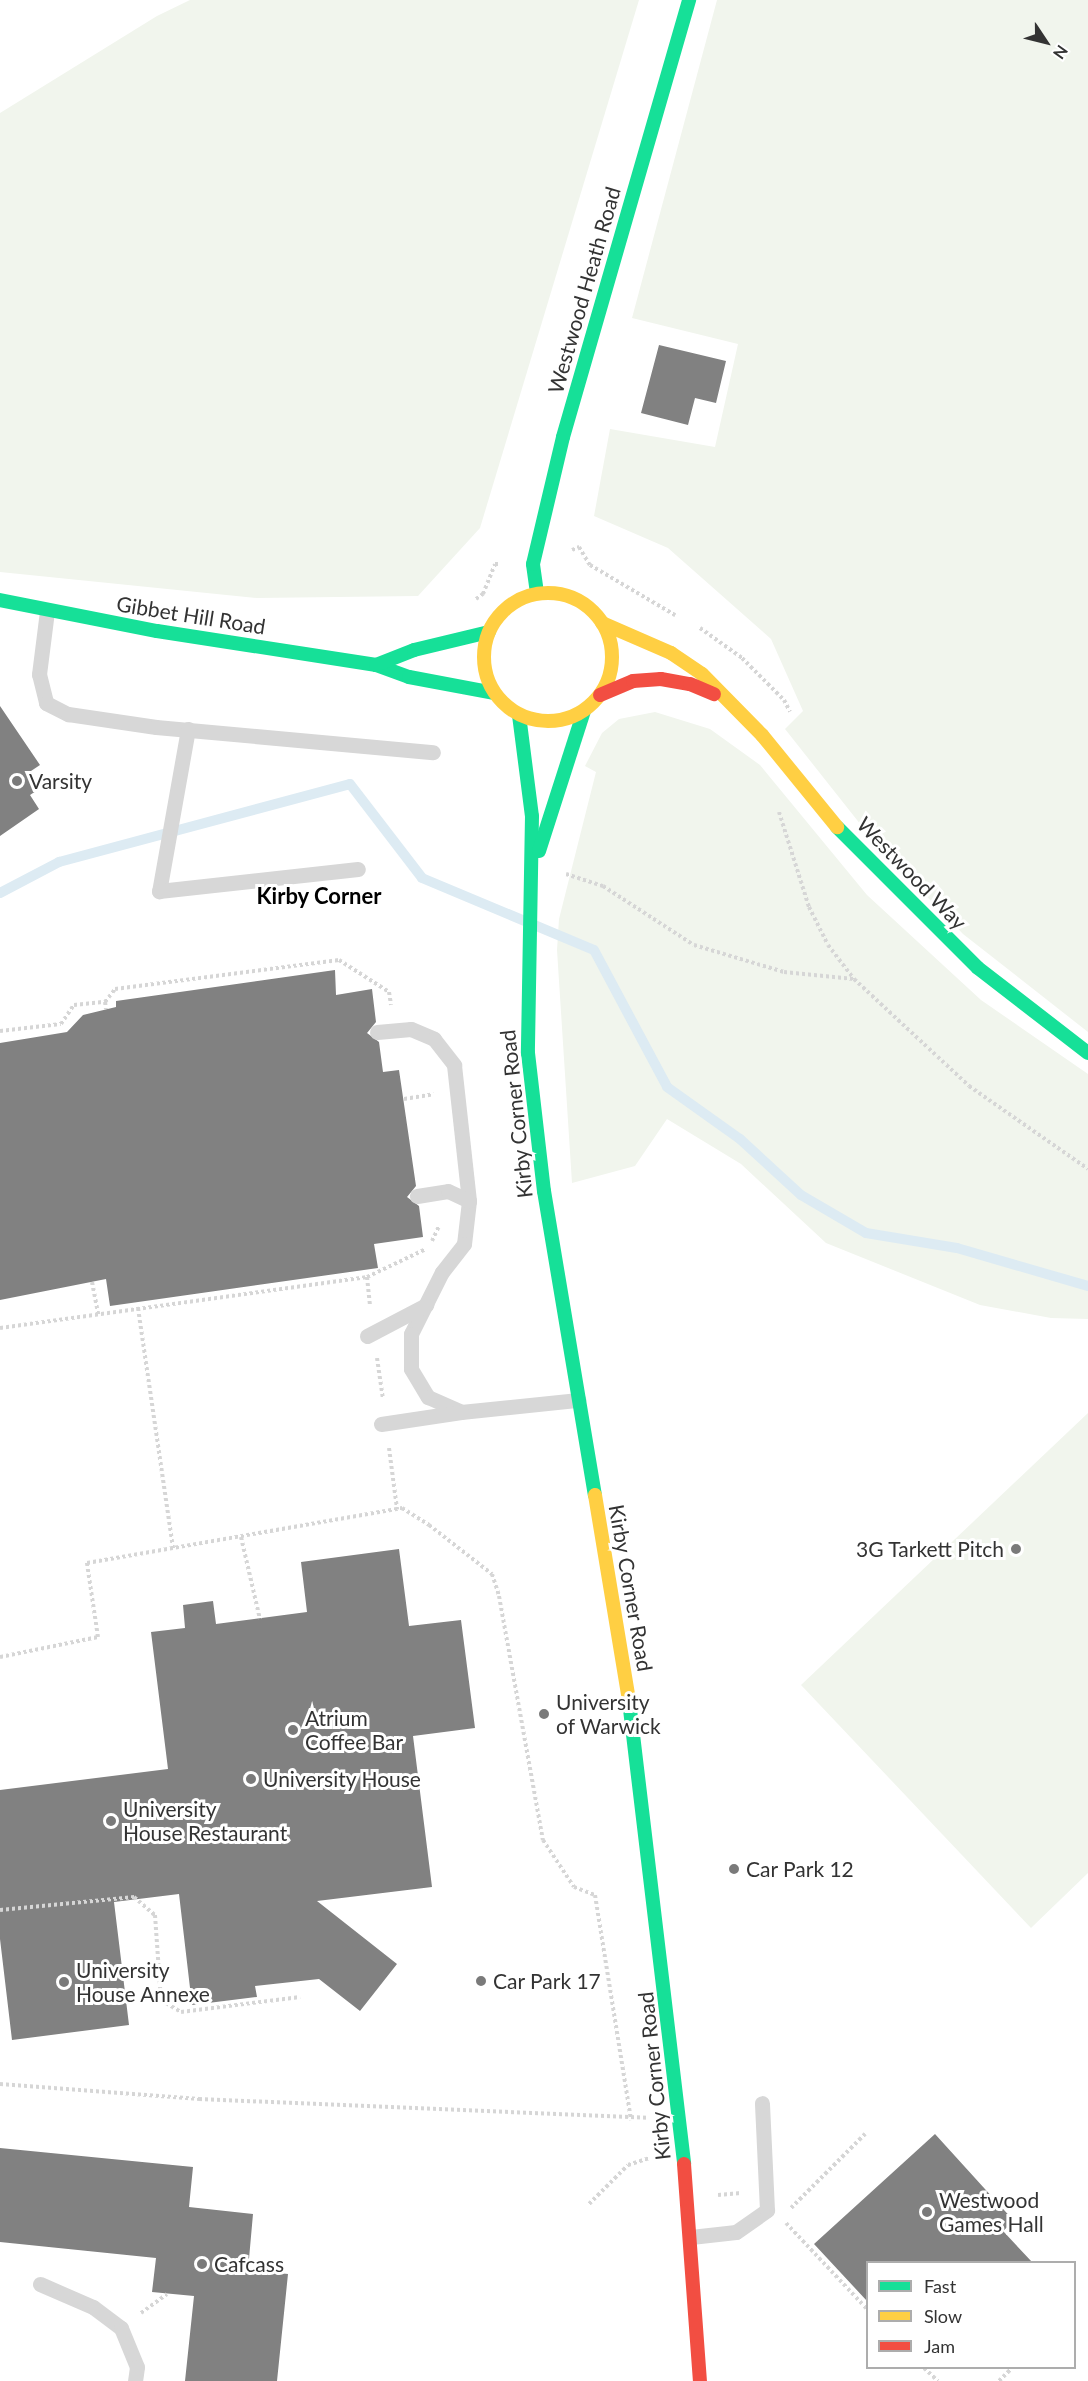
<!DOCTYPE html>
<html>
<head>
<meta charset="utf-8">
<style>
	body { margin:0 }
	#map { position:relative; width:1088px; height:2381px; overflow:hidden; background:#fff; font-family:Lato,sans-serif }
	div>[style] { position:absolute }
	.green>* { inset:0; background:#f1f5ed }
	.stream>* { height:10px; margin:-5px; padding:0 5px; transform-origin:5px; border-radius:5px; background:#ddebf3 }
	.building>* { inset:0; background:#818181 }
	.path>* { height:4px; margin-top:-2px; transform-origin:0; background:repeating-linear-gradient(90deg,#d6d6d6 0 3px,transparent 0 6px) }
	.lane>* { height:15px; margin:-7.5px; padding:0 7.5px; transform-origin:7.5px; border-radius:7.5px; background:#d7d7d7 }
	.fast>* { height:14px; margin:-7px; padding:0 7px; transform-origin:7px; border-radius:7px; background:#16e098 }
	.slow>* { height:14px; margin:-7px; padding:0 7px; transform-origin:7px; border-radius:7px; background:#ffcf43 }
	.slow>.ring { margin:-7px; padding:0; box-sizing:content-box; background:none; border:14px solid #ffcf43; border-radius:50% }
	.jam>* { height:14px; margin:-7px; padding:0 7px; transform-origin:7px; border-radius:7px; background:#f24e42 }
	.dots>* { width:16px; height:16px; translate:-50% -50%; box-sizing:border-box; border:3px solid #fff; border-radius:50% }
	span { translate:-50% -50%; white-space:nowrap; text-align:center; line-height:1.15; -webkit-text-stroke:6px #fff; paint-order:stroke }
	.street-label { font-size:21px; color:#333 }
	.poi-label { font-size:21px; color:#333 }
	.left { translate:0 -50%; text-align:left }
	.right { translate:-100% -50%; text-align:right }
	.neighbourhood-label { font-size:22px; color:#000; font-weight:700 }
	.legend { position:absolute; left:866px; top:2261px; width:210px; height:108px; box-sizing:border-box; background:#fff; border:2px solid #adadad; margin:0; padding:8px 10px; list-style:none; font-size:18px; color:#333 }
	.legend li { display:flex; align-items:center; gap:12px; height:30px }
	.legend b { width:30px; border:2px solid #adadad }
	.north { position:absolute; left:1016px; top:12px; width:60px; height:60px; -webkit-text-stroke:4px #fff; paint-order:stroke; rotate:125deg; font-size:16px; font-weight:700; line-height:24px; text-align:center; color:#333 }
	.north::after { content:''; display:block; margin:auto; width:21px; height:27px; background:#333; clip-path:polygon(50% 0,100% 100%,50% 72%,0 100%) }
</style>
</head>
<body>
<div id="map">
	<div class="green">
		<div style="clip-path:polygon(190px 0,639px 0,480px 528px,418px 596px,257px 598px,0 572px,0 113px,157px 16px)"></div>
		<div style="clip-path:polygon(717px 0,1088px 0,1088px 1032px,963px 934px,876px 844px,785px 729px,803px 711px,771px 639px,668px 548px,594px 516px,610px 429px,715px 447px,738px 344px,632px 318px)"></div>
		<div style="clip-path:polygon(655px 712px,710px 729px,760px 765px,867px 895px,981px 1000px,1088px 1074px,1088px 1319px,1051px 1318px,980px 1305px,826px 1243px,741px 1164px,667px 1119px,635px 1166px,572px 1183px,557px 950px,559px 919px,596px 772px,585px 766px,602px 733px,619px 719px)"></div>
		<div style="clip-path:polygon(1088px 1413px,1088px 1873px,1031px 1928px,801px 1685px)"></div>
	</div>
	<div class="stream">
		<div style="left:0;top:893px;width:67px;rotate:-27.7deg"></div>
		<div style="left:59px;top:862px;width:301px;rotate:-15deg"></div>
		<div style="left:350px;top:784px;width:118px;rotate:52.5deg"></div>
		<div style="left:422px;top:878px;width:186px;rotate:22.7deg"></div>
		<div style="left:594px;top:950px;width:155px;rotate:61.9deg"></div>
		<div style="left:667px;top:1087px;width:90px;rotate:35.5deg"></div>
		<div style="left:740px;top:1139px;width:83px;rotate:42.6deg"></div>
		<div style="left:801px;top:1195px;width:75px;rotate:30.3deg"></div>
		<div style="left:866px;top:1233px;width:92px;rotate:9.4deg"></div>
		<div style="left:957px;top:1248px;width:136px;rotate:16.2deg"></div>
	</div>
	<div class="building">
		<div style="clip-path:polygon(659px 345px,726px 361px,716px 403px,695px 398px,688px 425px,641px 413px)"></div>
		<div style="clip-path:polygon(0 706px,40px 765px,28px 773px,39px 789px,30px 795px,39px 809px,0 836px)"></div>
		<div style="clip-path:polygon(335px 970px,336px 995px,372px 989px,376px 1022px,367px 1033px,379px 1042px,383px 1072px,399px 1070px,416px 1186px,407px 1197px,419px 1206px,423px 1237px,374px 1244px,378px 1268px,110px 1306px,106px 1279px,0 1300px,0 1043px,67px 1032px,83px 1015px,116px 1007px,116px 1001px)"></div>
		<div style="clip-path:polygon(399px 1549px,409px 1626px,461px 1620px,475px 1728px,413px 1736px,432px 1887px,317px 1901px,397px 1964px,360px 2011px,319px 1979px,255px 1986px,257px 1997px,192px 2005px,179px 1894px,114px 1902px,129px 2025px,12px 2040px,0 1939px,0 1790px,168px 1769px,151px 1632px,185px 1628px,183px 1605px,213px 1601px,216px 1624px,307px 1612px,301px 1562px)"></div>
		<div style="clip-path:polygon(935px 2134px,1014px 2221px,1003px 2231px,1032px 2262px,867px 2262px,867px 2301px,814px 2244px)"></div>
		<div style="clip-path:polygon(0 2148px,193px 2167px,189px 2207px,253px 2214px,248px 2270px,288px 2274px,277px 2381px,185px 2381px,194px 2296px,152px 2292px,156px 2258px,0 2242px)"></div>
	</div>
	<div class="path">
		<div style="left:572px;top:550px;width:8px;rotate:-23deg"></div>
		<div style="left:579px;top:547px;width:21px;rotate:59deg"></div>
		<div style="left:590px;top:565px;width:99px;rotate:30.5deg"></div>
		<div style="left:476px;top:599px;width:9px;rotate:-36deg"></div>
		<div style="left:483px;top:594px;width:32px;rotate:-68deg"></div>
		<div style="left:495px;top:564px;width:6px"></div>
		<div style="left:700px;top:628px;width:52px;rotate:35.5deg"></div>
		<div style="left:742px;top:658px;width:59px;rotate:45deg"></div>
		<div style="left:784px;top:700px;width:13px;rotate:63deg"></div>
		<div style="left:779px;top:812px;width:100px;rotate:72.5deg"></div>
		<div style="left:809px;top:907px;width:42px;rotate:63.4deg"></div>
		<div style="left:828px;top:945px;width:43px;rotate:52.6deg"></div>
		<div style="left:566px;top:874px;width:39px;rotate:18deg"></div>
		<div style="left:603px;top:886px;width:108px;rotate:33deg"></div>
		<div style="left:694px;top:945px;width:94px;rotate:16.7deg"></div>
		<div style="left:784px;top:972px;width:70px;rotate:5.7deg"></div>
		<div style="left:854px;top:979px;width:157px;rotate:42.9deg"></div>
		<div style="left:969px;top:1086px;width:145px;rotate:34.9deg"></div>
		<div style="left:105px;top:1002px;width:7px;rotate:82deg"></div>
		<div style="left:0;top:1031px;width:61px;rotate:-6.5deg"></div>
		<div style="left:61px;top:1024px;width:23px;rotate:-56deg"></div>
		<div style="left:74px;top:1005px;width:31px;rotate:-6deg"></div>
		<div style="left:105px;top:1002px;width:16px;rotate:-52deg"></div>
		<div style="left:115px;top:989px;width:226px;rotate:-7.4deg"></div>
		<div style="left:339px;top:960px;width:59px;rotate:32.6deg"></div>
		<div style="left:389px;top:992px;width:13px;rotate:81deg"></div>
		<div style="left:404px;top:1099px;width:30px;rotate:-9deg"></div>
		<div style="left:432px;top:1241px;width:17px;rotate:-65deg"></div>
		<div style="left:367px;top:1277px;width:29px;rotate:84deg"></div>
		<div style="left:92px;top:1282px;width:33px;rotate:79deg"></div>
		<div style="left:138px;top:1308px;width:243px;rotate:81.7deg"></div>
		<div style="left:0;top:1328px;width:371px;rotate:-7.9deg"></div>
		<div style="left:367px;top:1277px;width:65px;rotate:-25.4deg"></div>
		<div style="left:377px;top:1358px;width:41px;rotate:81.7deg"></div>
		<div style="left:389px;top:1448px;width:62px;rotate:82.5deg"></div>
		<div style="left:241px;top:1537px;width:84px;rotate:77deg"></div>
		<div style="left:0;top:1657px;width:100px;rotate:-11.5deg"></div>
		<div style="left:98px;top:1637px;width:75px;rotate:-98.5deg"></div>
		<div style="left:87px;top:1563px;width:320px;rotate:-9.9deg"></div>
		<div style="left:402px;top:1508px;width:32px;rotate:32deg"></div>
		<div style="left:429px;top:1525px;width:80px;rotate:37.9deg"></div>
		<div style="left:492px;top:1574px;width:23px;rotate:72deg"></div>
		<div style="left:499px;top:1596px;width:248px;rotate:79.8deg"></div>
		<div style="left:543px;top:1840px;width:56px;rotate:56.6deg"></div>
		<div style="left:574px;top:1887px;width:22px;rotate:21deg"></div>
		<div style="left:595px;top:1895px;width:228px;rotate:80.9deg"></div>
		<div style="left:0;top:1910px;width:135px;rotate:-5.5deg"></div>
		<div style="left:134px;top:1897px;width:28px;rotate:41deg"></div>
		<div style="left:155px;top:1915px;width:85px;rotate:86deg"></div>
		<div style="left:161px;top:2000px;width:23px;rotate:31deg"></div>
		<div style="left:181px;top:2012px;width:120px;rotate:-7.2deg"></div>
		<div style="left:0;top:2084px;width:200px;rotate:4.3deg"></div>
		<div style="left:199px;top:2099px;width:449px;rotate:2.4deg"></div>
		<div style="left:718px;top:2195px;width:23px;rotate:-5deg"></div>
		<div style="left:589px;top:2204px;width:55px;rotate:-45deg"></div>
		<div style="left:628px;top:2165px;width:23px;rotate:-18deg"></div>
		<div style="left:791px;top:2208px;width:105px;rotate:-45deg"></div>
		<div style="left:786px;top:2223px;width:120px;rotate:46.7deg"></div>
		<div style="left:141px;top:2313px;width:32px;rotate:-36deg"></div>
		<div style="left:924px;top:2368px;width:19px;rotate:43deg"></div>
		<div style="left:999px;top:2381px;width:18px;rotate:-45deg"></div>
	</div>
	<div class="lane">
		<div style="left:47px;top:611px;width:64px;rotate:97.2deg"></div>
		<div style="left:39px;top:674px;width:30px;rotate:76deg"></div>
		<div style="left:46px;top:703px;width:25px;rotate:27deg"></div>
		<div style="left:68px;top:714px;width:89px;rotate:8.4deg"></div>
		<div style="left:156px;top:727px;width:278px;rotate:5.2deg"></div>
		<div style="left:188px;top:729px;width:165px;rotate:100.1deg"></div>
		<div style="left:159px;top:891px;width:200px;rotate:-6.3deg"></div>
		<div style="left:377px;top:1032px;width:34px;rotate:-5deg"></div>
		<div style="left:411px;top:1029px;width:25px;rotate:23deg"></div>
		<div style="left:434px;top:1039px;width:33px;rotate:52deg"></div>
		<div style="left:454px;top:1065px;width:137px;rotate:83.7deg"></div>
		<div style="left:469px;top:1201px;width:43px;rotate:96.6deg"></div>
		<div style="left:464px;top:1244px;width:36px;rotate:128deg"></div>
		<div style="left:442px;top:1272px;width:69px;rotate:116.6deg"></div>
		<div style="left:411px;top:1334px;width:35px;rotate:90deg"></div>
		<div style="left:411px;top:1369px;width:33px;rotate:59deg"></div>
		<div style="left:428px;top:1397px;width:36px;rotate:24deg"></div>
		<div style="left:461px;top:1412px;width:118px;rotate:-5.9deg"></div>
		<div style="left:417px;top:1196px;width:31px;rotate:-9deg"></div>
		<div style="left:448px;top:1191px;width:23px;rotate:25deg"></div>
		<div style="left:367px;top:1336px;width:67px;rotate:-27.7deg"></div>
		<div style="left:381px;top:1424px;width:81px;rotate:-8.5deg"></div>
		<div style="left:691px;top:2237px;width:45px;rotate:-6.3deg"></div>
		<div style="left:736px;top:2232px;width:38px;rotate:-35deg"></div>
		<div style="left:767px;top:2210px;width:107px;rotate:-92.7deg"></div>
		<div style="left:40px;top:2284px;width:58px;rotate:23.5deg"></div>
		<div style="left:93px;top:2307px;width:35px;rotate:37deg"></div>
		<div style="left:121px;top:2328px;width:42px;rotate:67.7deg"></div>
		<div style="left:137px;top:2367px;width:14px;rotate:98deg"></div>
	</div>
	<div class="fast">
		<div style="left:537px;top:593px;width:29px;rotate:-98deg"></div>
		<div style="left:533px;top:564px;width:130px;rotate:-76.7deg"></div>
		<div style="left:563px;top:437px;width:455px;rotate:-73.9deg"></div>
		<div style="left:0;top:600px;width:160px;rotate:11.2deg"></div>
		<div style="left:157px;top:631px;width:222px;rotate:8.8deg"></div>
		<div style="left:376px;top:665px;width:35px;rotate:20deg"></div>
		<div style="left:409px;top:677px;width:86px;rotate:10.7deg"></div>
		<div style="left:376px;top:665px;width:41px;rotate:-21.5deg"></div>
		<div style="left:414px;top:650px;width:77px;rotate:-13.5deg"></div>
		<div style="left:519px;top:715px;width:102px;rotate:82.7deg"></div>
		<div style="left:532px;top:816px;width:237px;rotate:91deg"></div>
		<div style="left:528px;top:1053px;width:139px;rotate:83.4deg"></div>
		<div style="left:544px;top:1191px;width:308px;rotate:80.5deg"></div>
		<div style="left:837px;top:827px;width:199px;rotate:45deg"></div>
		<div style="left:978px;top:968px;width:139px;rotate:37.7deg"></div>
		<div style="left:539px;top:851px;width:147px;rotate:-72.2deg"></div>
		<div style="left:629px;top:1701px;width:466px;rotate:83.2deg"></div>
	</div>
	<div class="slow">
		<div class="ring" style="left:484px;top:593px;width:114px;height:114px"></div>
		<div style="left:602px;top:623px;width:75px;rotate:23.5deg"></div>
		<div style="left:671px;top:653px;width:37px;rotate:34deg"></div>
		<div style="left:702px;top:674px;width:86px;rotate:45.5deg"></div>
		<div style="left:762px;top:735px;width:119px;rotate:50.8deg"></div>
		<div style="left:595px;top:1495px;width:209px;rotate:80.6deg"></div>
	</div>
	<div class="jam">
		<div style="left:600px;top:695px;width:36px;rotate:-23deg"></div>
		<div style="left:633px;top:681px;width:28px;rotate:-4deg"></div>
		<div style="left:661px;top:679px;width:29px;rotate:10deg"></div>
		<div style="left:690px;top:684px;width:26px;rotate:23deg"></div>
		<div style="left:684px;top:2164px;width:218px;rotate:85.8deg"></div>
	</div>
	<div class="dots">
		<div style="left:17px;top:781px;background:#7a7a7a"></div>
		<div style="left:1016px;top:1549px;background:#7a7a7a"></div>
		<div style="left:544px;top:1714px;background:#7a7a7a"></div>
		<div style="left:293px;top:1730px;background:#7a7a7a"></div>
		<div style="left:251px;top:1779px;background:#7a7a7a"></div>
		<div style="left:111px;top:1821px;background:#7a7a7a"></div>
		<div style="left:734px;top:1869px;background:#7a7a7a"></div>
		<div style="left:481px;top:1981px;background:#7a7a7a"></div>
		<div style="left:64px;top:1982px;background:#7a7a7a"></div>
		<div style="left:927px;top:2212px;background:#7a7a7a"></div>
		<div style="left:202px;top:2264px;background:#7a7a7a"></div>
	</div>
	<div class="street-label">
		<span style="left:584px;top:290px;rotate:-74deg">Westwood Heath Road</span>
		<span style="left:191px;top:615px;rotate:9deg">Gibbet Hill Road</span>
		<span style="left:912px;top:873px;rotate:46deg">Westwood Way</span>
		<span style="left:516px;top:1114px;rotate:-96deg">Kirby Corner Road</span>
		<span style="left:631px;top:1588px;rotate:80deg">Kirby Corner Road</span>
		<span style="left:654px;top:2076px;rotate:-96deg">Kirby Corner Road</span>
	</div>
	<div class="poi-label">
		<span class="left" style="left:29px;top:781px">Varsity</span>
		<span class="right" style="left:1004px;top:1549px">3G Tarkett Pitch</span>
		<span class="left" style="left:556px;top:1714px">University<br>of Warwick</span>
		<span class="left" style="left:305px;top:1730px">Atrium<br>Coffee Bar</span>
		<span class="left" style="left:263px;top:1779px">University House</span>
		<span class="left" style="left:123px;top:1821px">University<br>House Restaurant</span>
		<span class="left" style="left:746px;top:1869px">Car Park 12</span>
		<span class="left" style="left:76px;top:1982px">University<br>House Annexe</span>
		<span class="left" style="left:493px;top:1981px">Car Park 17</span>
		<span class="left" style="left:939px;top:2212px">Westwood<br>Games Hall</span>
		<span class="left" style="left:214px;top:2264px">Cafcass</span>
	</div>
	<div class="neighbourhood-label">
		<span style="left:319px;top:896px">Kirby Corner</span>
	</div>
	<ul class="legend">
	<li><b style="height:8px;background:#16e098"></b>Fast</li>
	<li><b style="height:8px;background:#ffcf43"></b>Slow</li>
	<li><b style="height:8px;background:#f24e42"></b>Jam</li>
	</ul>
	<div class="north">N</div>
</div>
</body>
</html>
